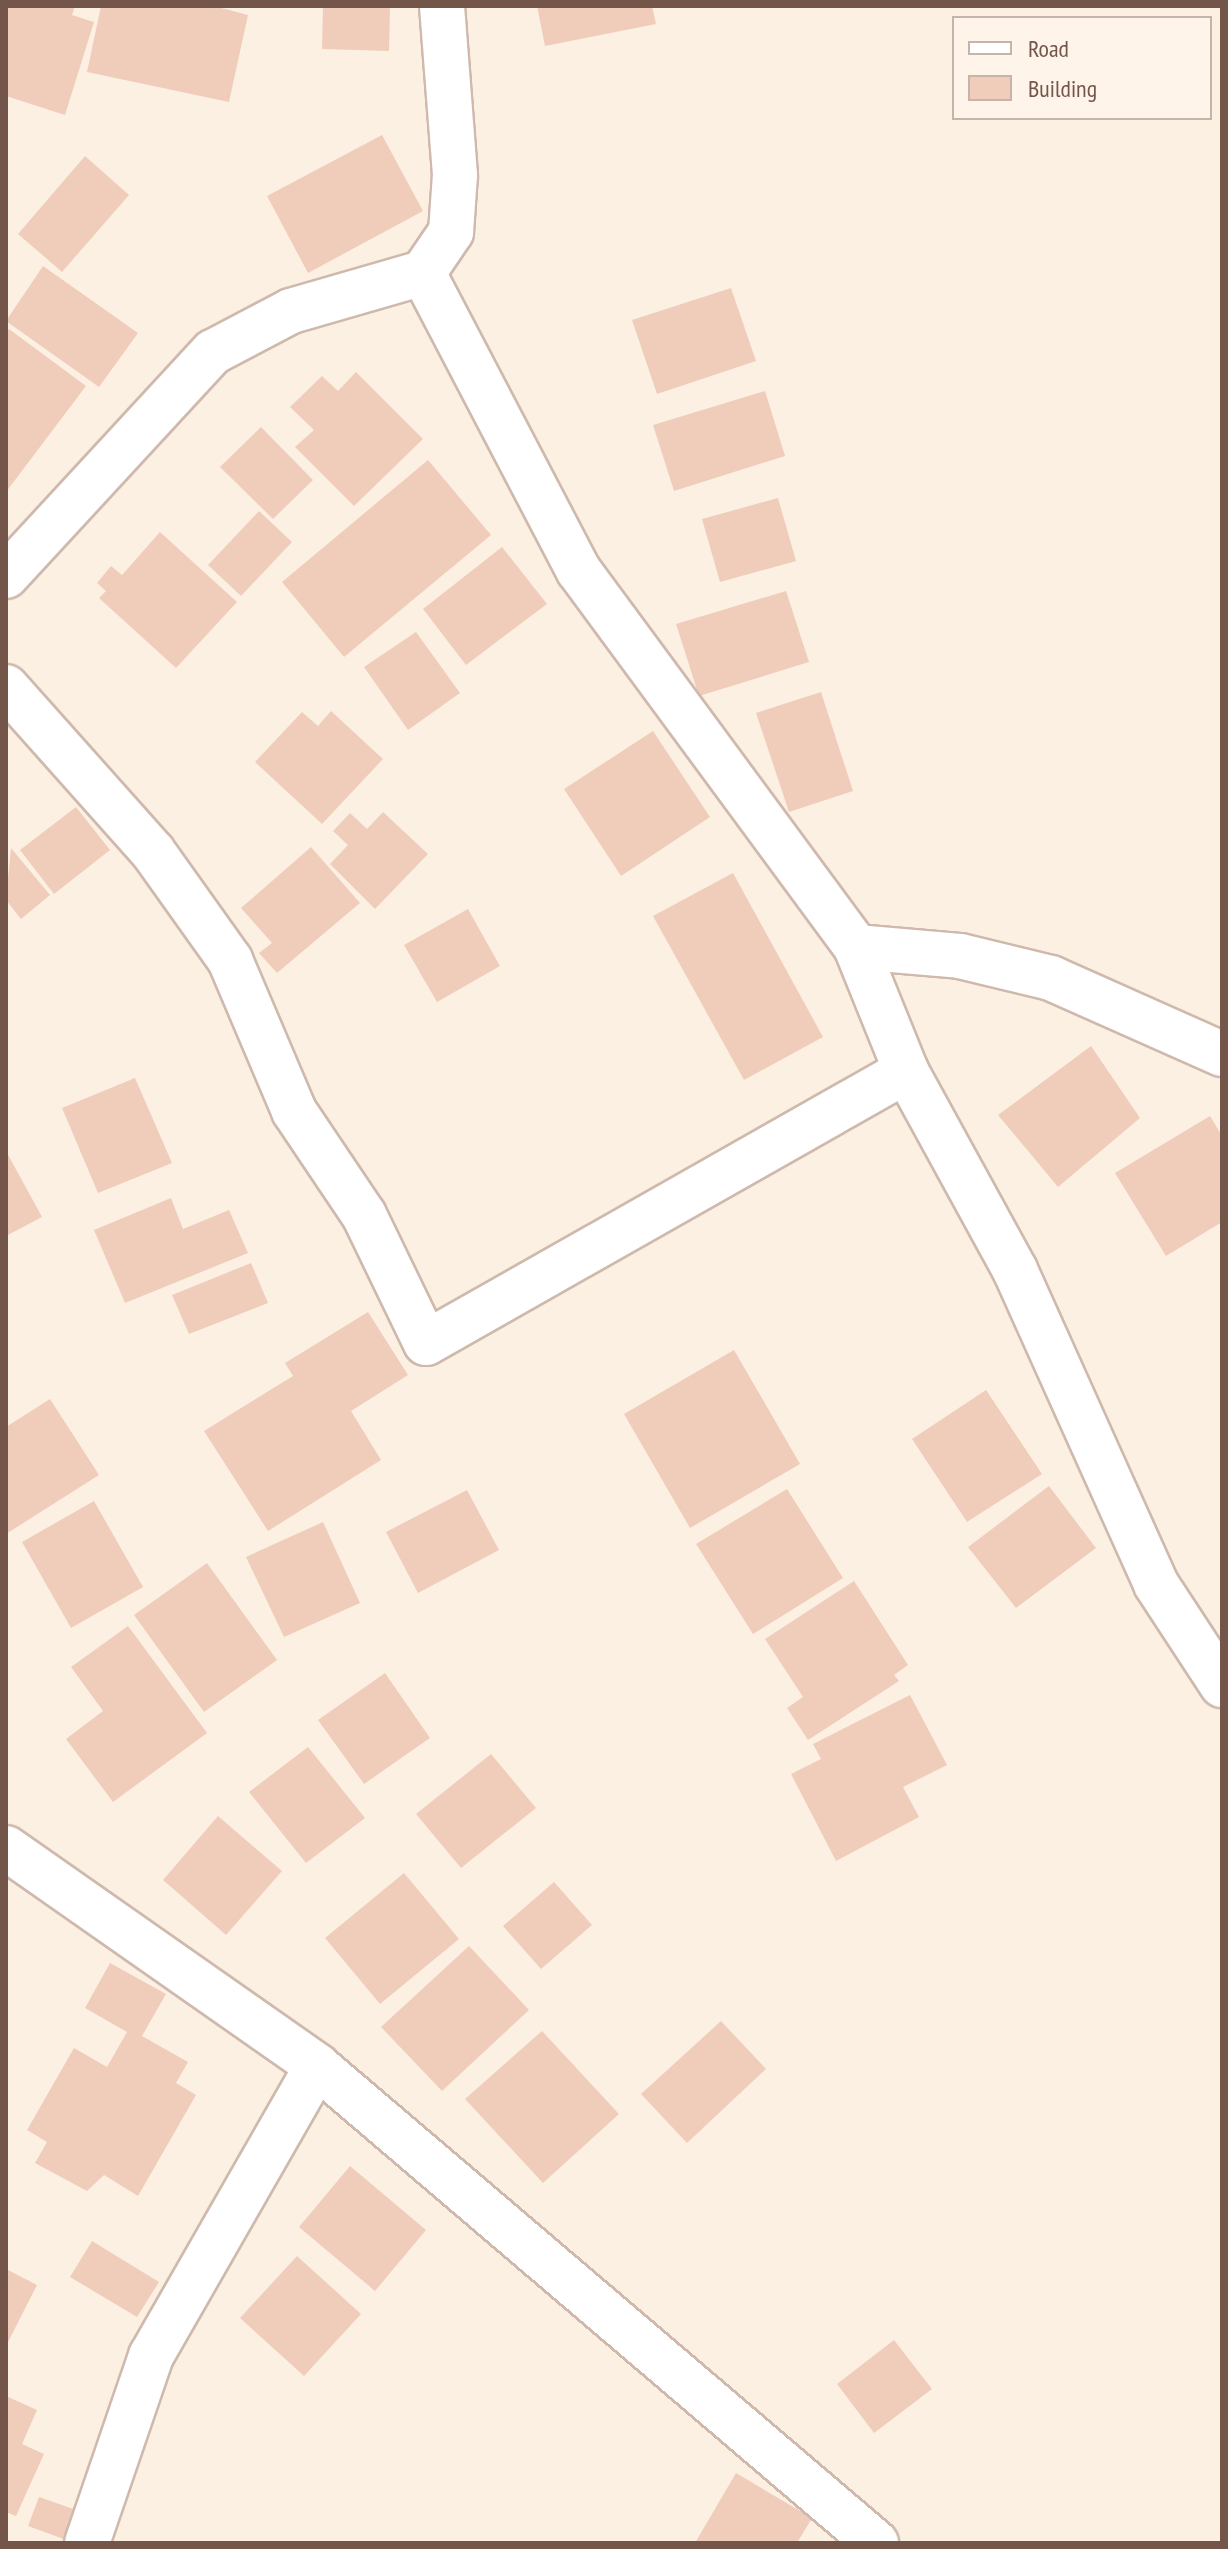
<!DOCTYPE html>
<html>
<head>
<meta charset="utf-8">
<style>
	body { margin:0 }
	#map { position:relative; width:1228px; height:2549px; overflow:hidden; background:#fcf0e3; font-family:"PT Sans Narrow",sans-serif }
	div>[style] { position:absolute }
	.building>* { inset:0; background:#f0ccbb }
	.roads { filter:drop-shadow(2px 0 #cfb9ad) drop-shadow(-2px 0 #cfb9ad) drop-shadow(0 2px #cfb9ad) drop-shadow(0 -2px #cfb9ad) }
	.minor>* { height:44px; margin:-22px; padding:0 22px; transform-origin:22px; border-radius:22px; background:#fff }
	span { translate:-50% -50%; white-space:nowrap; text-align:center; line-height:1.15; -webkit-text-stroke:6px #fff4e9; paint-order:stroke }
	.frame { position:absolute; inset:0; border:8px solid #73554a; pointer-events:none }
	.legend { position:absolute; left:952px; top:16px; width:260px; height:104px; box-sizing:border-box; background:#fff4e9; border:2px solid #c7b4a9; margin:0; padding:10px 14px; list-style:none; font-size:24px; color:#73554a }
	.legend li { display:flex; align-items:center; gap:16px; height:40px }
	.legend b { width:40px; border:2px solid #c7b4a9 }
</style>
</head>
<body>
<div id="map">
	<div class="building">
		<div style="clip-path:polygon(6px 6px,75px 6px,72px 15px,94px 22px,65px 115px,6px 96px)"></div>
		<div style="clip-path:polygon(101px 6px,214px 6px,248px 15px,229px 102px,87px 72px)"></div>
		<div style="clip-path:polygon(323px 6px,390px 6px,389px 51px,322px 49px)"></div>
		<div style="clip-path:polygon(537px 6px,652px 6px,656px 24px,545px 46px)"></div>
		<div style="clip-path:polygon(382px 135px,423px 211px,308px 273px,267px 196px)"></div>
		<div style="clip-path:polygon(85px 156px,129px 195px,62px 272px,18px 234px)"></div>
		<div style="clip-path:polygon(43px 266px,138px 333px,99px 387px,6px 321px)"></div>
		<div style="clip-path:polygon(731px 288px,756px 361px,657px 394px,632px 320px)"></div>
		<div style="clip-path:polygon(9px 329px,86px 386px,6px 492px,6px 333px)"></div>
		<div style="clip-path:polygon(356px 372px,423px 439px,354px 506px,295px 447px,314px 430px,290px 407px,322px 376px,338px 391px)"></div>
		<div style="clip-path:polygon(765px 391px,785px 456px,674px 491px,653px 425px)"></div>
		<div style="clip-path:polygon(261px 427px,313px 480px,273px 519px,220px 467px)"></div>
		<div style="clip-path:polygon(428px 460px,491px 535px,344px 657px,282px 582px)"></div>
		<div style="clip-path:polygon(778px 498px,796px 561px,720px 582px,702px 519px)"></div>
		<div style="clip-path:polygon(259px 511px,292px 542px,241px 596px,208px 565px)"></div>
		<div style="clip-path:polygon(160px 532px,237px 602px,176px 668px,99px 598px,106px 591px,97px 583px,111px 566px,122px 575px)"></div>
		<div style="clip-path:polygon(502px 547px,547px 604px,466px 665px,423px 609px)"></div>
		<div style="clip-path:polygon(786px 591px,809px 662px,699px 696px,676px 624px)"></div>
		<div style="clip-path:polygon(416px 632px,460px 693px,408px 730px,364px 667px)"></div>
		<div style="clip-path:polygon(821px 692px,853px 791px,789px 812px,756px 713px)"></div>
		<div style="clip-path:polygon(331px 711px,383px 759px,322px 824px,255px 762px,302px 712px,318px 726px)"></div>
		<div style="clip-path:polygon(653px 731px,710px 817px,621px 876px,564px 789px)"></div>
		<div style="clip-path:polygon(76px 807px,110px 850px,54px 894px,20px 850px)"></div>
		<div style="clip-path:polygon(383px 812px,428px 854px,375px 909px,330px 864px,348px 845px,333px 831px,350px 813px,367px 829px)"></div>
		<div style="clip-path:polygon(311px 847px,360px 903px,277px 973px,259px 953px,272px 943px,241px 908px)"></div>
		<div style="clip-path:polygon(11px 848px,50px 895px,21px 919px,6px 900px)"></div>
		<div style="clip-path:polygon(733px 873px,823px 1037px,744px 1080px,653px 916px)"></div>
		<div style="clip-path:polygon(468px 909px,500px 966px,437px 1002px,404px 945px)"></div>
		<div style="clip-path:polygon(1091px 1046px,1140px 1118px,1058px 1187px,998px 1115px)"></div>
		<div style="clip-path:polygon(135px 1078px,172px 1163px,98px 1193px,62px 1108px)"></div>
		<div style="clip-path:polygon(1210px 1116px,1222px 1136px,1222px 1222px,1166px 1256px,1115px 1173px)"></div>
		<div style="clip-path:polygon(6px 1151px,42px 1217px,6px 1236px)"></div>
		<div style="clip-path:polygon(171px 1198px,183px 1229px,229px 1210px,248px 1253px,125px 1303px,94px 1230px)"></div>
		<div style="clip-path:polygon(251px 1263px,268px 1303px,189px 1334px,172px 1295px)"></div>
		<div style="clip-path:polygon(368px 1312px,408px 1375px,351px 1411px,381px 1460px,268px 1531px,204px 1431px,293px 1376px,285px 1363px)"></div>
		<div style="clip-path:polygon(734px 1350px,800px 1464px,690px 1528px,624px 1414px)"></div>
		<div style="clip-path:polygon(986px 1390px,1042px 1474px,967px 1522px,912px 1439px)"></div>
		<div style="clip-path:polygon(50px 1399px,99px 1475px,6px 1534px,6px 1427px)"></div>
		<div style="clip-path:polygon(1049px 1486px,1096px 1548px,1016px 1608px,968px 1547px)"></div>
		<div style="clip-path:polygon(787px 1489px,843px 1578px,753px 1634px,696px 1544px)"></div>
		<div style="clip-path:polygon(467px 1490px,499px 1550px,418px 1593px,386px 1532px)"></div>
		<div style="clip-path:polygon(94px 1501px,143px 1587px,71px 1628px,22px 1542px)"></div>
		<div style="clip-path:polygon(323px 1522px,360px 1603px,284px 1637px,246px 1557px)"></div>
		<div style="clip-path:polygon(207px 1563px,277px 1660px,204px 1712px,134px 1615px)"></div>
		<div style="clip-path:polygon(854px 1581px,908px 1665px,894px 1675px,899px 1681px,808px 1740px,787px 1708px,803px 1697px,765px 1639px)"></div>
		<div style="clip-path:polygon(128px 1626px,207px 1733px,113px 1802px,66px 1739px,103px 1711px,71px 1667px)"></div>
		<div style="clip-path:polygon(385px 1673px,430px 1738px,364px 1784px,318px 1720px)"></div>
		<div style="clip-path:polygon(910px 1695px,947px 1765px,903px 1787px,919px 1817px,836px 1861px,791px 1774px,821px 1759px,813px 1744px)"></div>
		<div style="clip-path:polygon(308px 1747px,365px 1818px,306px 1863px,249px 1792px)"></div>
		<div style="clip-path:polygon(491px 1754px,536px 1808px,461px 1868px,416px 1814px)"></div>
		<div style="clip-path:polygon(218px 1816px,282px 1871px,226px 1935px,163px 1880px)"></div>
		<div style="clip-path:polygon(404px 1873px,459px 1939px,380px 2004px,325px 1938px)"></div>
		<div style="clip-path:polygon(554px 1882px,592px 1925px,541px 1969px,503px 1926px)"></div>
		<div style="clip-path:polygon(469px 1946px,529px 2010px,442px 2091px,381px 2027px)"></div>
		<div style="clip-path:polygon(110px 1963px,166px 1994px,142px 2036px,188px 2062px,176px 2083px,196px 2095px,138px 2196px,104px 2175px,87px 2191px,35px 2163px,47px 2142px,27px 2130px,74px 2048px,107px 2067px,127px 2032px,85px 2008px)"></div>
		<div style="clip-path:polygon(721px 2021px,766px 2069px,687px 2143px,641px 2094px)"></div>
		<div style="clip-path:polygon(542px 2031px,619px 2114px,543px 2183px,465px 2099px)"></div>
		<div style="clip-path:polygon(350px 2166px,426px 2230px,375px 2291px,299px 2227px)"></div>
		<div style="clip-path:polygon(92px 2241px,159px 2282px,137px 2317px,70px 2277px)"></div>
		<div style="clip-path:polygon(297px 2256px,361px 2314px,304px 2376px,240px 2318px)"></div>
		<div style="clip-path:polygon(6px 2269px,37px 2285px,6px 2346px)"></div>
		<div style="clip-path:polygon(894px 2340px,932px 2389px,874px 2433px,837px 2384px)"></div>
		<div style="clip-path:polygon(6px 2396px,37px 2410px,22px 2444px,44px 2454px,16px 2516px,6px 2512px)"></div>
		<div style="clip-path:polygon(736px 2473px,812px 2518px,797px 2543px,695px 2543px)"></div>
		<div style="clip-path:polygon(39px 2497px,82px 2512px,72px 2542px,28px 2526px)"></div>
	</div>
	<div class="roads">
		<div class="minor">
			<div style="left:423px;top:273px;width:336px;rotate:62.4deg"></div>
			<div style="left:579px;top:571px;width:467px;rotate:53.6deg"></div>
			<div style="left:856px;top:947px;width:134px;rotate:68deg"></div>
			<div style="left:906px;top:1071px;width:227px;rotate:61.3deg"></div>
			<div style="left:1015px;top:1270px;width:344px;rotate:65.8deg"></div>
			<div style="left:1156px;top:1584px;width:121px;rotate:56.8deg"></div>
			<div style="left:6px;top:576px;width:305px;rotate:-47.3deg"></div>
			<div style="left:213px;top:352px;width:88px;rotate:-27.7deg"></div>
			<div style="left:291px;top:311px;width:137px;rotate:-16.1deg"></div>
			<div style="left:423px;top:273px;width:50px;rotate:-55.7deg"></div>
			<div style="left:451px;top:232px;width:57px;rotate:-86deg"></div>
			<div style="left:455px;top:175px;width:169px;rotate:-94.4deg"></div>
			<div style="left:6px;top:687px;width:221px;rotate:48.3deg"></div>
			<div style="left:153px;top:852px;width:133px;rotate:54.5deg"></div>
			<div style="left:230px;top:960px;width:164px;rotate:67deg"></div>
			<div style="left:294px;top:1111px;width:125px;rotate:56.1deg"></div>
			<div style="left:364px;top:1215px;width:142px;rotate:64.2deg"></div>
			<div style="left:426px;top:1343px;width:552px;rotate:-29.54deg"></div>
			<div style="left:856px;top:947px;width:104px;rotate:4.9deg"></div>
			<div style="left:960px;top:956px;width:94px;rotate:13.6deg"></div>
			<div style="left:1051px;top:978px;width:187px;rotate:24deg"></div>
			<div style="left:6px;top:1848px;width:380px;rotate:35deg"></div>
			<div style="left:317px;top:2066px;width:735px;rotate:40.47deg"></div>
			<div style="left:87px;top:2543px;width:198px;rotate:-71.1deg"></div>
			<div style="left:151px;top:2356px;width:334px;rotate:-60.2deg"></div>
		</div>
	</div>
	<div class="frame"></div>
	<ul class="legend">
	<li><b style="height:10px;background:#fff"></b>Road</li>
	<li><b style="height:22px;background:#f0ccbb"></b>Building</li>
	</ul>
</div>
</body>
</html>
